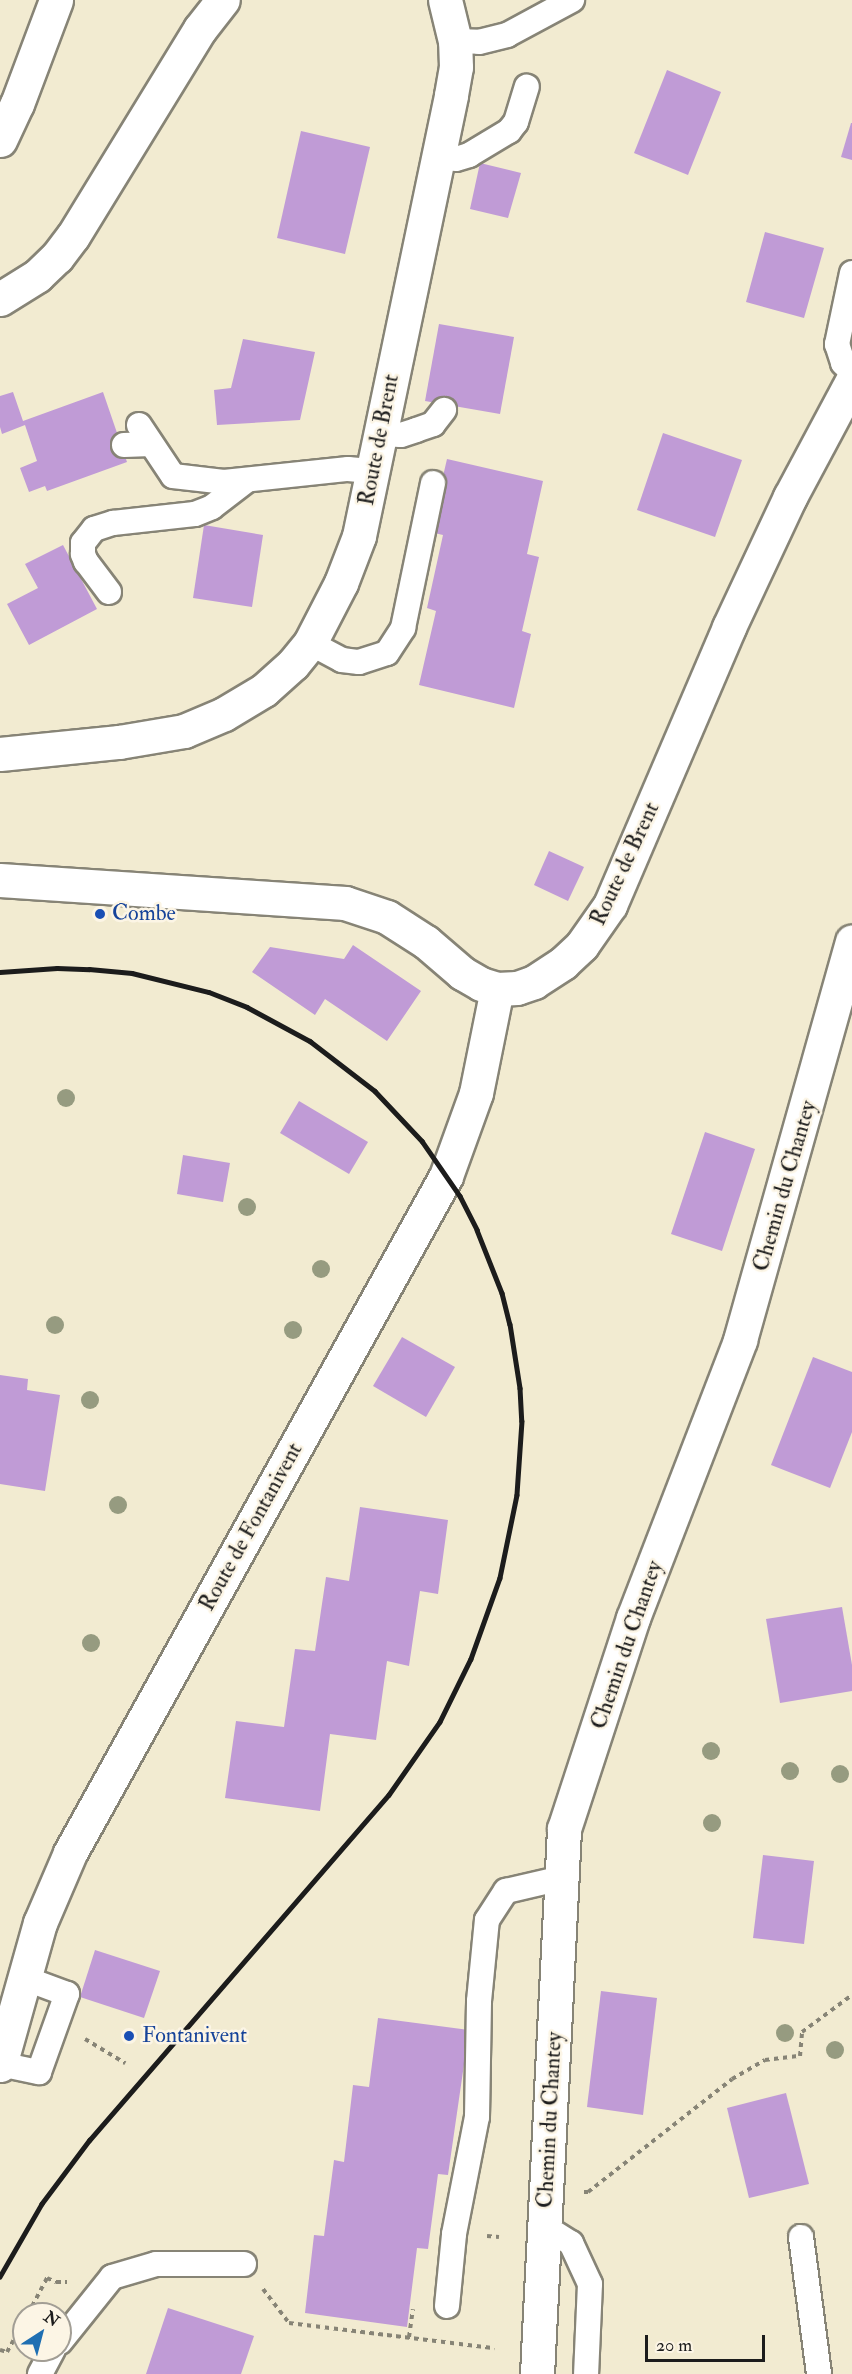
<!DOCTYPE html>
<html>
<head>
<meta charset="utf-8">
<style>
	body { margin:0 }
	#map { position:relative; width:852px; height:2374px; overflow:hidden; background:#f2ebd1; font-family:"IM FELL Double Pica",serif }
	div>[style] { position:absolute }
	.building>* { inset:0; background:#c09bd6 }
	.path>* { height:4px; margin-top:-2px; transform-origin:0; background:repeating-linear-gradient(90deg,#878476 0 4.5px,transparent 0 9px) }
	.roads { filter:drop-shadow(2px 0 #878476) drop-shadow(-2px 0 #878476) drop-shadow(0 2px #878476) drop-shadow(0 -2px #878476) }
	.service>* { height:24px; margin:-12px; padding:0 12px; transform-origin:12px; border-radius:12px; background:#fff }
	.minor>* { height:33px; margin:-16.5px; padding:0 16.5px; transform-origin:16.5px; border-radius:16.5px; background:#fff }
	.tertiary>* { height:33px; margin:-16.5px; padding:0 16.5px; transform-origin:16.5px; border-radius:16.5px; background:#fff }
	.secondary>* { height:33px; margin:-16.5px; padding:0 16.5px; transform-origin:16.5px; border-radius:16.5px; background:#fff }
	.rail>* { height:4.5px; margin:-2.25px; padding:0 2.25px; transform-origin:2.25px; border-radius:2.25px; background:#1c1c1c }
	.trees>* { width:18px; height:18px; margin:-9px; border-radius:50%; background:#969b80 }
	.dots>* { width:16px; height:16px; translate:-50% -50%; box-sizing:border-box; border:3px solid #fcf5e5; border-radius:50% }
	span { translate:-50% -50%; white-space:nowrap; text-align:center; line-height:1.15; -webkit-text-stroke:5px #fcf5e5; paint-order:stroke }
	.street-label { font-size:22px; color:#1c1c1c }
	.transit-label { font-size:22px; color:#164399 }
	.left { translate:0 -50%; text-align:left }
	.north { position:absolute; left:12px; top:2302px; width:60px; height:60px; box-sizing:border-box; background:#fcf5e5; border:2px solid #a29e95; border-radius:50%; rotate:36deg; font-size:16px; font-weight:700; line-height:24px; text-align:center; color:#1c1c1c }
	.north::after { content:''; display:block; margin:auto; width:21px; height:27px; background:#1f6fb2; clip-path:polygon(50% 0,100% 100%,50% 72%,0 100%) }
	.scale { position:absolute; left:645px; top:2335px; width:120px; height:27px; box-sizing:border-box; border:3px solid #1c1c1c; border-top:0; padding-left:8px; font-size:18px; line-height:21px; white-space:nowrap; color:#1c1c1c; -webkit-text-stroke:4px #fcf5e5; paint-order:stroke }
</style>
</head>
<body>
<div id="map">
	<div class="building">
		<div style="clip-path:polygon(667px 70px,721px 92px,688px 175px,634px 153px)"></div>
		<div style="clip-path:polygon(851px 123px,852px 123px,852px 160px,841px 157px)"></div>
		<div style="clip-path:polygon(301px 131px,370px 147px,345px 254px,277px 238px)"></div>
		<div style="clip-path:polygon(480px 163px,521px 173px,508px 218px,470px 209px)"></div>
		<div style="clip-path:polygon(765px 232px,824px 248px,804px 318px,746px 302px)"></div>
		<div style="clip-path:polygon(439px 324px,514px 337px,500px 414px,425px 401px)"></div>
		<div style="clip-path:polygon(243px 339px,315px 352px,300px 420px,217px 425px,214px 390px,231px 388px)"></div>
		<div style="clip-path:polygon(13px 392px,23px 421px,103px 392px,127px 462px,47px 491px,45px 486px,29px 492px,20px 468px,37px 461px,25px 425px,2px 434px,0 427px,0 396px)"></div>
		<div style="clip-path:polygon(663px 433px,742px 460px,715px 537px,637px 510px)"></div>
		<div style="clip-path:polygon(447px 459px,543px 481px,527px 554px,539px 557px,522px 631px,531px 634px,514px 708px,419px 685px,436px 611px,427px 608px,443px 535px,430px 532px)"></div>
		<div style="clip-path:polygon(204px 525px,263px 535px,252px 607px,193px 598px)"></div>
		<div style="clip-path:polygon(63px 545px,97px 609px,29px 645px,7px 604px,38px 588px,25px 564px)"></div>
		<div style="clip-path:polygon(549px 851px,584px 867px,568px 901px,534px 885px)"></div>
		<div style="clip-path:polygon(353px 945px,421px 991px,387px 1041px,325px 999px,315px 1015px,252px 972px,270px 947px,344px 959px)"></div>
		<div style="clip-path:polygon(299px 1101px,368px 1142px,349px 1174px,280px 1133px)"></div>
		<div style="clip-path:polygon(705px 1132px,755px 1149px,722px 1251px,671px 1234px)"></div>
		<div style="clip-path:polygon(183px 1155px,230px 1163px,223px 1202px,177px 1194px)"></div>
		<div style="clip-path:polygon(402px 1337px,455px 1367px,426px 1417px,373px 1386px)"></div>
		<div style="clip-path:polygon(813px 1357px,852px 1372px,852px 1432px,830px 1488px,771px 1465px)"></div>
		<div style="clip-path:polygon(0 1375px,28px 1379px,27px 1390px,60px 1395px,45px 1491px,0 1484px)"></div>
		<div style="clip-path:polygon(360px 1507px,448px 1520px,438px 1594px,420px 1591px,409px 1666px,387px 1661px,376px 1740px,330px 1734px,320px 1811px,225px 1798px,236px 1721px,284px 1727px,295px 1649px,315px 1651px,326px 1577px,349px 1581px)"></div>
		<div style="clip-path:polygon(842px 1607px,852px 1665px,852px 1691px,780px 1703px,766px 1619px)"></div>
		<div style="clip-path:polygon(763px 1855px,814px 1861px,804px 1944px,753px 1938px)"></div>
		<div style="clip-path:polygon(95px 1950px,160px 1971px,144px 2018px,80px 1997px)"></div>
		<div style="clip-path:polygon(601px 1991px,657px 1998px,643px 2115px,587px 2107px)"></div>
		<div style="clip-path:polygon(378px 2018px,469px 2030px,448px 2175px,438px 2174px,428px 2249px,417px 2248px,407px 2327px,305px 2313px,314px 2235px,324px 2236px,334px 2160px,344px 2162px,353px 2085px,369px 2087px)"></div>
		<div style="clip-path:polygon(786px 2093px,809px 2184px,749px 2198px,727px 2108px)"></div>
		<div style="clip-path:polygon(168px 2308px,254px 2336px,241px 2374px,146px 2374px)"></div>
	</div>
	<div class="path">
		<div style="left:85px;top:2039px;width:47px;rotate:31deg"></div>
		<div style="left:584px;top:2192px;width:4px"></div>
		<div style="left:588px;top:2192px;width:183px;rotate:-38.1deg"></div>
		<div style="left:732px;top:2079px;width:38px;rotate:-30deg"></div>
		<div style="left:765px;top:2060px;width:35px;rotate:-7deg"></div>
		<div style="left:800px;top:2056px;width:24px;rotate:-85deg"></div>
		<div style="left:802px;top:2032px;width:62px;rotate:-36.5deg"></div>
		<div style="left:487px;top:2236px;width:12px;rotate:5deg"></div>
		<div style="left:263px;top:2289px;width:43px;rotate:52.6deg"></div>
		<div style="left:289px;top:2323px;width:207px;rotate:7deg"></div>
		<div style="left:28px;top:2314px;width:41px;rotate:-62.2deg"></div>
		<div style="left:47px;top:2278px;width:10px;rotate:24deg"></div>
		<div style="left:56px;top:2282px;width:11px"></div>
		<div style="left:409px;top:2337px;width:28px;rotate:-82deg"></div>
		<div style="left:0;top:2350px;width:7px;rotate:16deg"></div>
		<div style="left:7px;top:2352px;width:35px;rotate:-61deg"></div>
	</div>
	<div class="roads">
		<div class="service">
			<div style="left:455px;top:41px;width:24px;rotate:2deg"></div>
			<div style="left:479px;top:42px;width:29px;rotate:-14deg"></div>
			<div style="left:507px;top:35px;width:74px;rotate:-28.3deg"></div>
			<div style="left:438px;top:157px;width:18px;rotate:6deg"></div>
			<div style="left:456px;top:159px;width:14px;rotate:-17deg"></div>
			<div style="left:469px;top:155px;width:47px;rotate:-31deg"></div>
			<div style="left:509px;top:131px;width:11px;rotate:-52deg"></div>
			<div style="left:516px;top:122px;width:37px;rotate:-73deg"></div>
			<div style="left:852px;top:273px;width:73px;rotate:101.9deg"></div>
			<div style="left:837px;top:344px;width:20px;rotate:72deg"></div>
			<div style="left:843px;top:363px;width:13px;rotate:45deg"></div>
			<div style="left:139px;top:425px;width:61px;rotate:56.3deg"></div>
			<div style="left:173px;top:476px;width:51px;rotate:6.7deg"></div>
			<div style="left:224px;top:482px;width:125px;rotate:-6deg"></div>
			<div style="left:348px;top:469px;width:25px;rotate:5deg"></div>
			<div style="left:380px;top:434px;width:21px;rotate:3deg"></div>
			<div style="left:401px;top:435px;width:16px;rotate:-18deg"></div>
			<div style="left:416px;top:430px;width:18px;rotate:-19deg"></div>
			<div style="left:433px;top:424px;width:18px;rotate:-52deg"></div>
			<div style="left:124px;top:445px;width:27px;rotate:-2deg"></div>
			<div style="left:109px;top:592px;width:38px;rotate:-127deg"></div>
			<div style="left:86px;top:562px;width:9px;rotate:-111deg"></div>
			<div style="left:83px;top:554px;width:11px;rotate:-90deg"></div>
			<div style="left:83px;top:543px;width:18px;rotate:-52deg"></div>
			<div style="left:94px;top:529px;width:20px;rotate:-18deg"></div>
			<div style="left:113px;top:523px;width:82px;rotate:-6.3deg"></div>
			<div style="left:195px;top:514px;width:18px;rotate:-22deg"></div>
			<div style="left:212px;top:507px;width:44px;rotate:-37.6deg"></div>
			<div style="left:310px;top:643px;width:36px;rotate:28deg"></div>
			<div style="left:342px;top:660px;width:17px;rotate:7deg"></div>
			<div style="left:359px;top:662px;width:29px;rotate:-18deg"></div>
			<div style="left:387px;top:653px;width:30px;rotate:-57deg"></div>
			<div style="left:403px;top:628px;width:148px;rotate:-78.3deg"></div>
			<div style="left:0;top:2064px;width:40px;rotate:12deg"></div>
			<div style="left:39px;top:2072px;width:83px;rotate:-70.3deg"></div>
			<div style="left:67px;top:1994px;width:46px;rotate:-159.6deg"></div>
			<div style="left:545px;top:2227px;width:31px;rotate:32deg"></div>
			<div style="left:571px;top:2243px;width:45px;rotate:65.1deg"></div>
			<div style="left:590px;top:2284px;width:90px;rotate:92.5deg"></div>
			<div style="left:801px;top:2237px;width:138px;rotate:82.5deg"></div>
			<div style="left:447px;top:2306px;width:72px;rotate:-84.4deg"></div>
			<div style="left:454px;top:2234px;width:119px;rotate:-78.9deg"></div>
			<div style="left:477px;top:2117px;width:116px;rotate:-89deg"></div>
			<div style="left:479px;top:2001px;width:81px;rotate:-84.4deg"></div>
			<div style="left:487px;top:1920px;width:35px;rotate:-57deg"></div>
			<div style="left:506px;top:1891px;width:57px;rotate:-13.1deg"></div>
			<div style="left:60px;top:2342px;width:83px;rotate:-51.3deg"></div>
			<div style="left:112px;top:2277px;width:46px;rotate:-16.5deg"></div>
			<div style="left:156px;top:2264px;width:88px"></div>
			<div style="left:40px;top:2374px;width:27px;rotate:-62deg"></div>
		</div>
		<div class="minor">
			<div style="left:537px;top:2374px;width:546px;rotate:-87.16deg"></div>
			<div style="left:564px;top:1829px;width:222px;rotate:-71.9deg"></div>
			<div style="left:633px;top:1618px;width:298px;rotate:-68.9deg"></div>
			<div style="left:740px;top:1340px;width:414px;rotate:-74.3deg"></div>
		</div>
		<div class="tertiary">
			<div style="left:0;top:2065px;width:148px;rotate:-74.3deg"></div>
			<div style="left:40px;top:1923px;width:76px;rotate:-66.8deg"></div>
			<div style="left:70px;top:1853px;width:774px;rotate:-60.95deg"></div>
			<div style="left:446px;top:1176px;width:88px;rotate:-70.1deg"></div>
			<div style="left:476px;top:1093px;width:106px;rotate:-78.6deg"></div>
		</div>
		<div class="secondary">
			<div style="left:0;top:140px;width:40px;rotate:-65deg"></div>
			<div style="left:17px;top:104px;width:111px;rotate:-69.4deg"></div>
			<div style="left:0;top:299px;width:44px;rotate:-31.9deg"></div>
			<div style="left:37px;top:276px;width:28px;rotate:-44deg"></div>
			<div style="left:57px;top:257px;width:26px;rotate:-53deg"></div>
			<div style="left:73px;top:236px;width:243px;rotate:-58.5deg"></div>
			<div style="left:200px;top:29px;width:37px;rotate:-52deg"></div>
			<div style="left:0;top:754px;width:120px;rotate:-5.8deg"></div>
			<div style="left:119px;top:742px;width:66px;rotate:-9.6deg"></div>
			<div style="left:184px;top:731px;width:43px;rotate:-23deg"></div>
			<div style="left:224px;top:714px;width:47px;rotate:-31deg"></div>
			<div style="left:264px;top:690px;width:39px;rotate:-42deg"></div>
			<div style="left:293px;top:664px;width:27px;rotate:-51deg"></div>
			<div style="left:310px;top:643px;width:68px;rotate:-62.7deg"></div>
			<div style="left:341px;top:583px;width:50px;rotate:-69deg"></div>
			<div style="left:359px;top:536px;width:450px;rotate:-78.2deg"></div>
			<div style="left:451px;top:95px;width:28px;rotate:-80deg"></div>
			<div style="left:456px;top:67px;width:26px;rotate:-92deg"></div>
			<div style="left:455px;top:41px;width:42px;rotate:-103.7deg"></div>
			<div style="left:0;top:880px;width:346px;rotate:3.8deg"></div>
			<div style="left:345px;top:903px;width:44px;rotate:18.4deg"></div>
			<div style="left:387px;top:917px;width:46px;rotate:32.7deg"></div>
			<div style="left:426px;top:942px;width:48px;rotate:40.7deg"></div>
			<div style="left:462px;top:973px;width:22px;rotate:30deg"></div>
			<div style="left:481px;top:984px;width:17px;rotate:17deg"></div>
			<div style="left:497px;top:989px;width:20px;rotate:-3deg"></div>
			<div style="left:517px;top:988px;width:18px;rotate:-19deg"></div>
			<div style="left:534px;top:982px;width:35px;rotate:-33deg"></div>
			<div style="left:563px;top:963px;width:26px;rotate:-43deg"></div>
			<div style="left:582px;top:945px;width:49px;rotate:-55deg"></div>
			<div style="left:610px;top:905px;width:302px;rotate:-66.8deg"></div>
			<div style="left:729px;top:627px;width:144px;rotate:-64.9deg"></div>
			<div style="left:790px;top:497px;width:132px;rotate:-61.9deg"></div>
		</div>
	</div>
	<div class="rail">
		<div style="left:0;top:972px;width:57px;rotate:-4deg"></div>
		<div style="left:57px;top:968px;width:32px;rotate:2deg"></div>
		<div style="left:89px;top:969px;width:43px;rotate:5.3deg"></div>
		<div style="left:132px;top:973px;width:79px;rotate:13.9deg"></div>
		<div style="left:209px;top:992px;width:41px;rotate:21.5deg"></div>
		<div style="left:247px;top:1007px;width:72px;rotate:28.4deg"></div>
		<div style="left:310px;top:1041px;width:82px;rotate:37.6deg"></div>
		<div style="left:375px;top:1091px;width:69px;rotate:46.8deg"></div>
		<div style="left:422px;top:1141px;width:67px;rotate:55.4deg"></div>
		<div style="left:460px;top:1196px;width:38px;rotate:63deg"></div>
		<div style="left:477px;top:1230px;width:68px;rotate:68.4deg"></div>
		<div style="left:502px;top:1293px;width:32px;rotate:76deg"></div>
		<div style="left:510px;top:1324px;width:65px;rotate:81.1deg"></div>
		<div style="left:520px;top:1388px;width:33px;rotate:87deg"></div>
		<div style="left:522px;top:1421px;width:74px;rotate:93.9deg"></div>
		<div style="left:517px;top:1495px;width:85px;rotate:101.6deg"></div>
		<div style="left:500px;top:1578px;width:86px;rotate:109.7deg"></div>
		<div style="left:471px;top:1659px;width:70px;rotate:116.2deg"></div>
		<div style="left:440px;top:1722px;width:89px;rotate:124.9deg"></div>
		<div style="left:389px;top:1795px;width:457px;rotate:130.9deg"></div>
		<div style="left:90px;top:2140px;width:80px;rotate:126.9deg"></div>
		<div style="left:42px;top:2204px;width:84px;rotate:119.9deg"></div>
	</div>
	<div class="trees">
		<div style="left:66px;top:1098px"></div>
		<div style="left:247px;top:1207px"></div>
		<div style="left:321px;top:1269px"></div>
		<div style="left:55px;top:1325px"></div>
		<div style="left:293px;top:1330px"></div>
		<div style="left:90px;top:1400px"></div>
		<div style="left:118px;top:1505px"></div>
		<div style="left:91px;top:1643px"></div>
		<div style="left:711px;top:1751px"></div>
		<div style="left:790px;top:1771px"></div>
		<div style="left:840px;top:1774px"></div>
		<div style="left:712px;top:1823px"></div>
		<div style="left:785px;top:2033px"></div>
		<div style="left:835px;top:2050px"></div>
	</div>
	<div class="dots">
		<div style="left:100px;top:914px;background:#1a4fb4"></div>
		<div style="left:129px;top:2036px;background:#1a4fb4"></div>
	</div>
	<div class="street-label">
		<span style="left:379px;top:440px;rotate:-79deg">Route de Brent</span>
		<span style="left:625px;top:864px;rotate:-65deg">Route de Brent</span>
		<span style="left:785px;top:1186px;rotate:-74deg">Chemin du Chantey</span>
		<span style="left:251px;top:1527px;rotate:-61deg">Route de Fontanivent</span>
		<span style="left:627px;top:1645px;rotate:-71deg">Chemin du Chantey</span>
		<span style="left:550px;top:2120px;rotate:-87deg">Chemin du Chantey</span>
	</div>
	<div class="transit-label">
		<span class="left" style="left:112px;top:914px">Combe</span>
		<span class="left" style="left:142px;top:2036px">Fontanivent</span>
	</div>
	<div class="north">N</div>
	<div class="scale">20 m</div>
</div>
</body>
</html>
